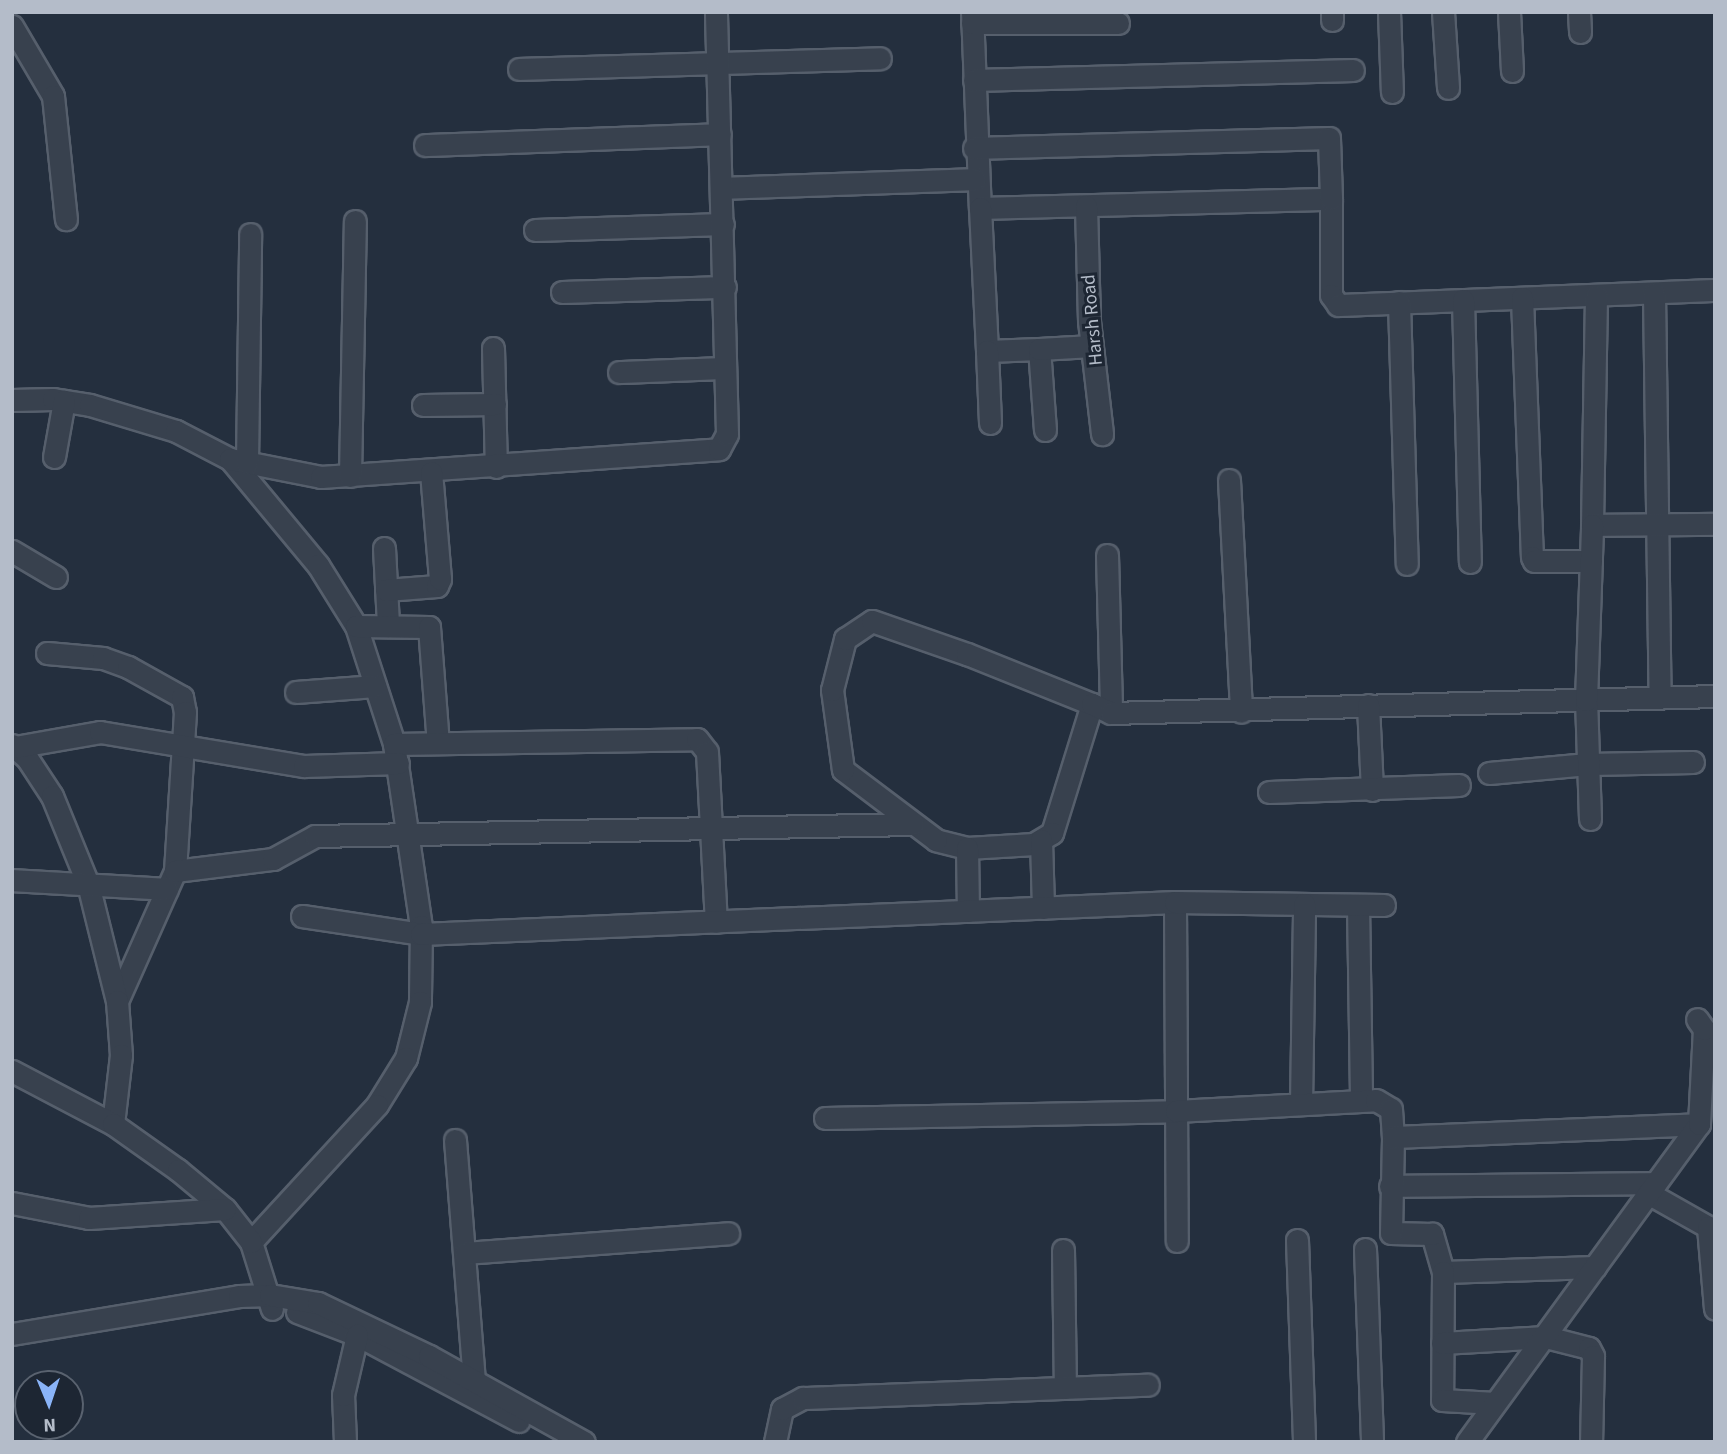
<!DOCTYPE html>
<html>
<head>
<meta charset="utf-8">
<style>
	body { margin:0 }
	#map { position:relative; width:1727px; height:1454px; overflow:hidden; background:#242f3e; font-family:"Source Sans 3",sans-serif }
	div>[style] { position:absolute }
	.roads { filter:drop-shadow(2px 0 #565f6c) drop-shadow(-2px 0 #565f6c) drop-shadow(0 2px #565f6c) drop-shadow(0 -2px #565f6c) }
	.street>* { height:21px; margin:-10.5px; padding:0 10.5px; transform-origin:10.5px; border-radius:10.5px; background:#38414e }
	span { translate:-50% -50%; white-space:nowrap; text-align:center; line-height:1.15; -webkit-text-stroke:6px #1d2633; paint-order:stroke }
	.street-label { font-size:19px; color:#b4bcc9 }
	.frame { position:absolute; inset:0; border:14px solid #b4bcc9; pointer-events:none }
	.north { position:absolute; left:14px; top:1370px; width:70px; height:70px; box-sizing:border-box; background:#1d2633; border:2px solid #59626f; border-radius:50%; rotate:178deg; font-size:19px; font-weight:700; line-height:28px; text-align:center; color:#b4bcc9 }
	.north::after { content:''; display:block; margin:auto; width:24px; height:32px; background:#8ab4f8; clip-path:polygon(50% 0,100% 100%,50% 72%,0 100%) }
</style>
</head>
<body>
<div id="map">
	<div class="roads">
		<div class="street">
			<div style="left:972px;top:12px;width:196px;rotate:87.7deg"></div>
			<div style="left:980px;top:208px;width:351px;rotate:-1.5deg"></div>
			<div style="left:1331px;top:199px;width:96px;rotate:90deg"></div>
			<div style="left:1331px;top:295px;width:12px;rotate:55deg"></div>
			<div style="left:1338px;top:305px;width:377px;rotate:-2.3deg"></div>
			<div style="left:1332px;top:12px;width:8px;rotate:90deg"></div>
			<div style="left:1389px;top:12px;width:80px;rotate:87.9deg"></div>
			<div style="left:1443px;top:12px;width:76px;rotate:86.2deg"></div>
			<div style="left:1509px;top:12px;width:59px;rotate:87.1deg"></div>
			<div style="left:1579px;top:12px;width:20px;rotate:87deg"></div>
			<div style="left:972px;top:23px;width:146px"></div>
			<div style="left:12px;top:26px;width:81px;rotate:59.6deg"></div>
			<div style="left:53px;top:96px;width:124px;rotate:84deg"></div>
			<div style="left:519px;top:69px;width:361px;rotate:-1.7deg"></div>
			<div style="left:974px;top:80px;width:379px;rotate:-1.5deg"></div>
			<div style="left:425px;top:145px;width:295px;rotate:-2.1deg"></div>
			<div style="left:974px;top:148px;width:355px;rotate:-1.6deg"></div>
			<div style="left:1329px;top:138px;width:61px;rotate:88.1deg"></div>
			<div style="left:722px;top:188px;width:253px;rotate:-2deg"></div>
			<div style="left:1086px;top:206px;width:115px;rotate:88.5deg"></div>
			<div style="left:1089px;top:321px;width:114px;rotate:83.4deg"></div>
			<div style="left:980px;top:208px;width:143px;rotate:87.2deg"></div>
			<div style="left:987px;top:351px;width:52px;rotate:-2.2deg"></div>
			<div style="left:535px;top:230px;width:188px;rotate:-1.8deg"></div>
			<div style="left:562px;top:292px;width:163px;rotate:-1.8deg"></div>
			<div style="left:1654px;top:293px;width:405px;rotate:89.2deg"></div>
			<div style="left:1596px;top:296px;width:229px;rotate:91deg"></div>
			<div style="left:1592px;top:525px;width:123px;rotate:-0.5deg"></div>
			<div style="left:1522px;top:298px;width:259px;rotate:87.8deg"></div>
			<div style="left:1532px;top:557px;width:4px;rotate:63deg"></div>
			<div style="left:1534px;top:561px;width:57px"></div>
			<div style="left:1463px;top:300px;width:262px;rotate:88.5deg"></div>
			<div style="left:1399px;top:302px;width:262px;rotate:88.3deg"></div>
			<div style="left:493px;top:348px;width:119px;rotate:88.6deg"></div>
			<div style="left:987px;top:351px;width:72px;rotate:87.6deg"></div>
			<div style="left:619px;top:372px;width:106px;rotate:-2.2deg"></div>
			<div style="left:12px;top:400px;width:41px;rotate:-1.4deg"></div>
			<div style="left:53px;top:399px;width:37px;rotate:9deg"></div>
			<div style="left:90px;top:405px;width:90px;rotate:16.8deg"></div>
			<div style="left:176px;top:431px;width:61px;rotate:27.4deg"></div>
			<div style="left:230px;top:459px;width:138px;rotate:50.3deg"></div>
			<div style="left:318px;top:565px;width:72px;rotate:58.1deg"></div>
			<div style="left:356px;top:626px;width:124px;rotate:72.1deg"></div>
			<div style="left:394px;top:744px;width:184px;rotate:81.6deg"></div>
			<div style="left:421px;top:926px;width:76px;rotate:90.8deg"></div>
			<div style="left:420px;top:1002px;width:58px;rotate:104deg"></div>
			<div style="left:406px;top:1058px;width:55px;rotate:121.7deg"></div>
			<div style="left:377px;top:1105px;width:186px;rotate:132.6deg"></div>
			<div style="left:251px;top:1242px;width:70px;rotate:72.6deg"></div>
			<div style="left:423px;top:405px;width:72px;rotate:-0.8deg"></div>
			<div style="left:1045px;top:430px;width:81px;rotate:-94.2deg"></div>
			<div style="left:1039px;top:349px;width:53px;rotate:-3.2deg"></div>
			<div style="left:54px;top:457px;width:57px;rotate:-79.9deg"></div>
			<div style="left:230px;top:459px;width:93px;rotate:11.2deg"></div>
			<div style="left:321px;top:477px;width:399px;rotate:-4deg"></div>
			<div style="left:719px;top:449px;width:17px;rotate:-62deg"></div>
			<div style="left:727px;top:434px;width:422px;rotate:-91.5deg"></div>
			<div style="left:247px;top:463px;width:229px;rotate:-89.2deg"></div>
			<div style="left:350px;top:476px;width:255px;rotate:-88.9deg"></div>
			<div style="left:1229px;top:480px;width:232px;rotate:87deg"></div>
			<div style="left:384px;top:548px;width:77px;rotate:87deg"></div>
			<div style="left:12px;top:551px;width:51px;rotate:30.6deg"></div>
			<div style="left:1107px;top:555px;width:158px;rotate:88.5deg"></div>
			<div style="left:386px;top:590px;width:51px;rotate:-4.5deg"></div>
			<div style="left:437px;top:586px;width:8px;rotate:-67deg"></div>
			<div style="left:440px;top:579px;width:107px;rotate:-94.8deg"></div>
			<div style="left:356px;top:626px;width:73px;rotate:0.8deg"></div>
			<div style="left:429px;top:627px;width:116px;rotate:85.6deg"></div>
			<div style="left:47px;top:653px;width:56px;rotate:5.1deg"></div>
			<div style="left:103px;top:658px;width:27px;rotate:20deg"></div>
			<div style="left:128px;top:667px;width:62px;rotate:29.1deg"></div>
			<div style="left:182px;top:697px;width:15px;rotate:79deg"></div>
			<div style="left:185px;top:712px;width:159px;rotate:93.6deg"></div>
			<div style="left:175px;top:871px;width:142px;rotate:114deg"></div>
			<div style="left:296px;top:692px;width:79px;rotate:-4.3deg"></div>
			<div style="left:1092px;top:704px;width:135px;rotate:107.2deg"></div>
			<div style="left:1052px;top:833px;width:21px;rotate:149deg"></div>
			<div style="left:1034px;top:844px;width:67px;rotate:176.6deg"></div>
			<div style="left:967px;top:848px;width:32px;rotate:-166deg"></div>
			<div style="left:936px;top:840px;width:116px;rotate:-143deg"></div>
			<div style="left:843px;top:770px;width:81px;rotate:-97.8deg"></div>
			<div style="left:832px;top:690px;width:53px;rotate:-75.7deg"></div>
			<div style="left:845px;top:639px;width:32px;rotate:-34deg"></div>
			<div style="left:872px;top:621px;width:101px;rotate:19.2deg"></div>
			<div style="left:967px;top:654px;width:135px;rotate:21.8deg"></div>
			<div style="left:1092px;top:704px;width:21px;rotate:25deg"></div>
			<div style="left:1111px;top:713px;width:604px;rotate:-1.61deg"></div>
			<div style="left:1368px;top:705px;width:85px;rotate:87.3deg"></div>
			<div style="left:394px;top:744px;width:303px;rotate:-0.9deg"></div>
			<div style="left:697px;top:739px;width:16px;rotate:52deg"></div>
			<div style="left:707px;top:752px;width:170px;rotate:87deg"></div>
			<div style="left:12px;top:745px;width:20px;rotate:41deg"></div>
			<div style="left:27px;top:758px;width:45px;rotate:56.7deg"></div>
			<div style="left:52px;top:796px;width:95px;rotate:67.8deg"></div>
			<div style="left:88px;top:884px;width:121px;rotate:76.1deg"></div>
			<div style="left:117px;top:1001px;width:54px;rotate:85.8deg"></div>
			<div style="left:121px;top:1055px;width:69px;rotate:96.6deg"></div>
			<div style="left:15px;top:747px;width:86px;rotate:-10deg"></div>
			<div style="left:100px;top:732px;width:207px;rotate:9.5deg"></div>
			<div style="left:304px;top:766px;width:94px;rotate:-1.8deg"></div>
			<div style="left:1489px;top:773px;width:99px;rotate:-5.2deg"></div>
			<div style="left:1588px;top:764px;width:105px;rotate:-1.1deg"></div>
			<div style="left:1269px;top:792px;width:190px;rotate:-2.1deg"></div>
			<div style="left:1590px;top:819px;width:119px;rotate:-91.9deg"></div>
			<div style="left:1586px;top:700px;width:175px;rotate:-88deg"></div>
			<div style="left:1041px;top:840px;width:68px;rotate:88.3deg"></div>
			<div style="left:967px;top:848px;width:63px;rotate:89.1deg"></div>
			<div style="left:175px;top:871px;width:99px;rotate:-7deg"></div>
			<div style="left:273px;top:859px;width:48px;rotate:-28.7deg"></div>
			<div style="left:315px;top:836px;width:598px;rotate:-1.15deg"></div>
			<div style="left:12px;top:880px;width:155px;rotate:3.3deg"></div>
			<div style="left:1175px;top:902px;width:339px;rotate:89.7deg"></div>
			<div style="left:1358px;top:905px;width:195px;rotate:89.1deg"></div>
			<div style="left:302px;top:916px;width:120px;rotate:8.6deg"></div>
			<div style="left:421px;top:934px;width:755px;rotate:-2.43deg"></div>
			<div style="left:1175px;top:902px;width:209px;rotate:0.8deg"></div>
			<div style="left:12px;top:1071px;width:114px;rotate:27.7deg"></div>
			<div style="left:113px;top:1124px;width:80px;rotate:35.3deg"></div>
			<div style="left:178px;top:1170px;width:61px;rotate:39.7deg"></div>
			<div style="left:225px;top:1209px;width:42px;rotate:51.8deg"></div>
			<div style="left:1301px;top:1104px;width:200px;rotate:-89.1deg"></div>
			<div style="left:825px;top:1118px;width:351px;rotate:-1.1deg"></div>
			<div style="left:1176px;top:1111px;width:200px;rotate:-3.1deg"></div>
			<div style="left:1376px;top:1100px;width:17px;rotate:31deg"></div>
			<div style="left:1391px;top:1109px;width:28px;rotate:86deg"></div>
			<div style="left:455px;top:1140px;width:253px;rotate:85.5deg"></div>
			<div style="left:1390px;top:1186px;width:265px;rotate:-0.6deg"></div>
			<div style="left:1648px;top:1193px;width:69px;rotate:29.5deg"></div>
			<div style="left:1708px;top:1227px;width:82px;rotate:85.1deg"></div>
			<div style="left:12px;top:1203px;width:78px;rotate:11deg"></div>
			<div style="left:89px;top:1218px;width:136px;rotate:-3.8deg"></div>
			<div style="left:1297px;top:1240px;width:202px;rotate:88deg"></div>
			<div style="left:1365px;top:1249px;width:193px;rotate:87.9deg"></div>
			<div style="left:1063px;top:1250px;width:138px;rotate:89.2deg"></div>
			<div style="left:465px;top:1253px;width:264px;rotate:-4.3deg"></div>
			<div style="left:1595px;top:1267px;width:152px;rotate:178.1deg"></div>
			<div style="left:1443px;top:1272px;width:40px;rotate:-106deg"></div>
			<div style="left:1432px;top:1234px;width:41px;rotate:-178.6deg"></div>
			<div style="left:1391px;top:1233px;width:96px;rotate:-88.8deg"></div>
			<div style="left:1393px;top:1137px;width:306px;rotate:-2.4deg"></div>
			<div style="left:1443px;top:1272px;width:128px;rotate:90.4deg"></div>
			<div style="left:1442px;top:1400px;width:53px;rotate:3.2deg"></div>
			<div style="left:297px;top:1312px;width:64px;rotate:21deg"></div>
			<div style="left:357px;top:1335px;width:183px;rotate:28deg"></div>
			<div style="left:12px;top:1334px;width:230px;rotate:-9.5deg"></div>
			<div style="left:239px;top:1296px;width:31px;rotate:-2deg"></div>
			<div style="left:270px;top:1295px;width:49px;rotate:9.5deg"></div>
			<div style="left:318px;top:1303px;width:123px;rotate:25.5deg"></div>
			<div style="left:429px;top:1356px;width:177px;rotate:29deg"></div>
			<div style="left:1442px;top:1343px;width:104px;rotate:-3.3deg"></div>
			<div style="left:1546px;top:1337px;width:44px;rotate:14.3deg"></div>
			<div style="left:1589px;top:1348px;width:9px;rotate:63deg"></div>
			<div style="left:1593px;top:1356px;width:86px;rotate:91.3deg"></div>
			<div style="left:345px;top:1442px;width:47px;rotate:-92.4deg"></div>
			<div style="left:343px;top:1395px;width:62px;rotate:-76.9deg"></div>
			<div style="left:775px;top:1442px;width:34px;rotate:-78deg"></div>
			<div style="left:782px;top:1409px;width:24px;rotate:-28deg"></div>
			<div style="left:803px;top:1398px;width:345px;rotate:-2.2deg"></div>
			<div style="left:1467px;top:1442px;width:394px;rotate:-53.9deg"></div>
			<div style="left:1699px;top:1124px;width:95px;rotate:-87deg"></div>
			<div style="left:1704px;top:1029px;width:12px;rotate:-125deg"></div>
		</div>
	</div>
	<div class="street-label">
		<span style="left:1093px;top:320px;rotate:-95deg">Harsh Road</span>
	</div>
	<div class="frame"></div>
	<div class="north">N</div>
</div>
</body>
</html>
